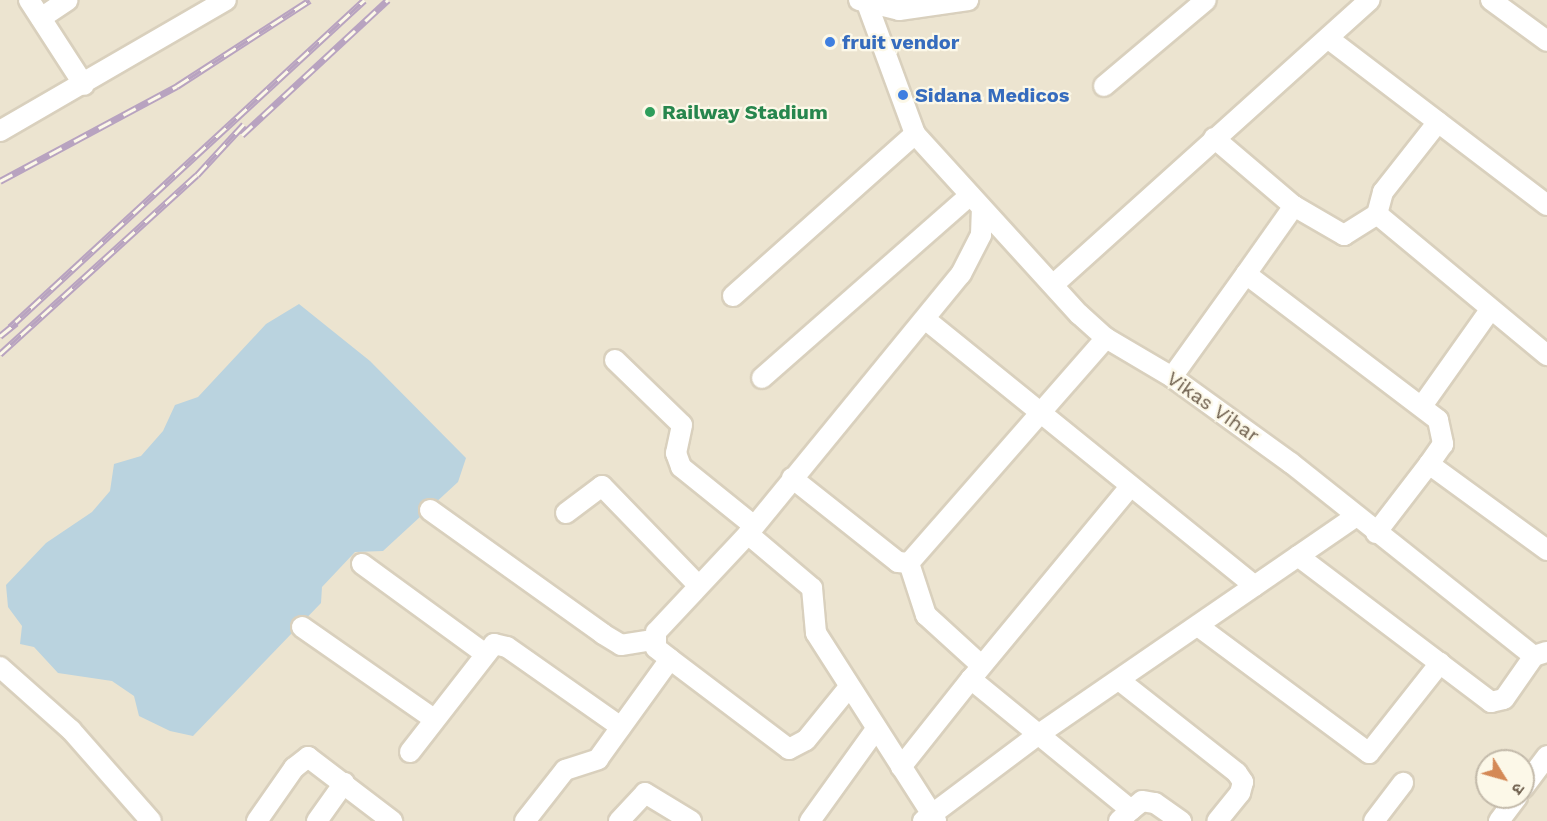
<!DOCTYPE html>
<html>
<head>
<meta charset="utf-8">
<style>
	body { margin:0 }
	#map { position:relative; width:1547px; height:821px; overflow:hidden; background:#f9f4e2; font-family:"Work Sans","Noto Sans Devanagari",sans-serif }
	div>[style] { position:absolute }
	.residential>* { inset:0; background:#ece4d0 }
	.water>* { inset:0; background:#bad3df }
	.roads { filter:drop-shadow(2px 0 #d9d0bd) drop-shadow(-2px 0 #d9d0bd) drop-shadow(0 2px #d9d0bd) drop-shadow(0 -2px #d9d0bd) }
	.minor>* { height:20px; margin:-10px; padding:0 10px; transform-origin:10px; border-radius:10px; background:#fff }
	.rail>* { height:7px; margin-top:-3.5px; transform-origin:0; background:repeating-linear-gradient(90deg,#fcf8e8 0 14px,#b8a3c0 0 28px); box-sizing:border-box; border-block:2px solid #b8a3c0 }
	.dots>* { width:16px; height:16px; translate:-50% -50%; box-sizing:border-box; border:3px solid #fcf8e8; border-radius:50% }
	span { translate:-50% -50%; white-space:nowrap; text-align:center; line-height:1.15; -webkit-text-stroke:4.5px #fcf8e8; paint-order:stroke }
	.shop-label { font-size:20px; color:#366cbe; font-weight:700 }
	.left { translate:0 -50%; text-align:left }
	.leisure-label { font-size:20px; color:#27864d; font-weight:700 }
	.street-label { font-size:20px; color:#6d5e4c }
	.north { position:absolute; left:1475px; top:749px; width:60px; height:60px; box-sizing:border-box; background:#fcf8e8; border:2px solid #c3baaa; border-radius:50%; rotate:127deg; font-size:16px; font-weight:700; line-height:24px; text-align:center; color:#6d5e4c }
	.north::after { content:''; display:block; margin:auto; width:21px; height:27px; background:#d48956; clip-path:polygon(50% 0,100% 100%,50% 72%,0 100%) }
</style>
</head>
<body>
<div id="map">
	<div class="residential">
		<div style="clip-path:polygon(evenodd,0 0,1547px 0,1547px 821px,0 821px,0 0,1487px 761px,1523px 761px,1523px 797px,1487px 797px,1487px 761px)"></div>
	</div>
	<div class="water">
		<div style="clip-path:polygon(299px 304px,370px 361px,466px 458px,458px 482px,383px 551px,355px 552px,322px 587px,321px 603px,193px 736px,170px 731px,139px 716px,134px 696px,112px 681px,58px 673px,34px 647px,20px 644px,22px 626px,8px 607px,6px 585px,46px 543px,92px 512px,110px 491px,114px 464px,141px 456px,163px 431px,175px 405px,198px 397px,266px 324px)"></div>
	</div>
	<div class="roads">
		<div class="minor">
			<div style="left:29px;top:0;width:101px;rotate:57.1deg"></div>
			<div style="left:859px;top:0;width:41px;rotate:14deg"></div>
			<div style="left:899px;top:10px;width:70px;rotate:-8.2deg"></div>
			<div style="left:1491px;top:0;width:69px;rotate:36.2deg"></div>
			<div style="left:868px;top:6px;width:136px;rotate:69.8deg"></div>
			<div style="left:915px;top:134px;width:244px;rotate:47.7deg"></div>
			<div style="left:1079px;top:314px;width:36px;rotate:42deg"></div>
			<div style="left:1106px;top:338px;width:77px;rotate:30.6deg"></div>
			<div style="left:1172px;top:377px;width:147px;rotate:35.9deg"></div>
			<div style="left:1291px;top:463px;width:310px;rotate:38.5deg"></div>
			<div style="left:41px;top:18px;width:32px;rotate:-34deg"></div>
			<div style="left:1329px;top:39px;width:274px;rotate:37.3deg"></div>
			<div style="left:1104px;top:86px;width:133px;rotate:-40.1deg"></div>
			<div style="left:1438px;top:122px;width:89px;rotate:128.2deg"></div>
			<div style="left:1383px;top:192px;width:23px;rotate:105deg"></div>
			<div style="left:1377px;top:214px;width:221px;rotate:39.7deg"></div>
			<div style="left:0;top:131px;width:261px;rotate:-30.1deg"></div>
			<div style="left:1214px;top:138px;width:105px;rotate:40.4deg"></div>
			<div style="left:1294px;top:206px;width:83px;rotate:125.2deg"></div>
			<div style="left:1294px;top:206px;width:58px;rotate:30.1deg"></div>
			<div style="left:1344px;top:235px;width:39px;rotate:-32deg"></div>
			<div style="left:1053px;top:285px;width:426px;rotate:-42deg"></div>
			<div style="left:733px;top:296px;width:244px;rotate:-41.7deg"></div>
			<div style="left:925px;top:319px;width:424px;rotate:39deg"></div>
			<div style="left:615px;top:360px;width:93px;rotate:44.1deg"></div>
			<div style="left:682px;top:425px;width:29px;rotate:102deg"></div>
			<div style="left:676px;top:453px;width:15px;rotate:70deg"></div>
			<div style="left:681px;top:467px;width:92px;rotate:38.9deg"></div>
			<div style="left:1172px;top:377px;width:127px;rotate:-54.3deg"></div>
			<div style="left:1246px;top:274px;width:241px;rotate:37.2deg"></div>
			<div style="left:1438px;top:420px;width:25px;rotate:78deg"></div>
			<div style="left:1443px;top:444px;width:24px;rotate:125deg"></div>
			<div style="left:762px;top:378px;width:274px;rotate:-41.3deg"></div>
			<div style="left:1422px;top:406px;width:118px;rotate:-54.7deg"></div>
			<div style="left:792px;top:478px;width:135px;rotate:38.4deg"></div>
			<div style="left:898px;top:562px;width:11px;rotate:5deg"></div>
			<div style="left:909px;top:563px;width:299px;rotate:-48.8deg"></div>
			<div style="left:430px;top:510px;width:213px;rotate:35.6deg"></div>
			<div style="left:603px;top:634px;width:21px;rotate:31deg"></div>
			<div style="left:621px;top:645px;width:31px;rotate:-9deg"></div>
			<div style="left:566px;top:513px;width:45px;rotate:-36.9deg"></div>
			<div style="left:602px;top:486px;width:138px;rotate:45.9deg"></div>
			<div style="left:1376px;top:533px;width:87px;rotate:-52.5deg"></div>
			<div style="left:1429px;top:464px;width:146px;rotate:36.1deg"></div>
			<div style="left:748px;top:534px;width:84px;rotate:40.2deg"></div>
			<div style="left:812px;top:588px;width:45px;rotate:84.9deg"></div>
			<div style="left:816px;top:633px;width:223px;rotate:57.4deg"></div>
			<div style="left:1298px;top:556px;width:242px;rotate:37.1deg"></div>
			<div style="left:1491px;top:702px;width:13px;rotate:-13deg"></div>
			<div style="left:1504px;top:699px;width:52px;rotate:-55.1deg"></div>
			<div style="left:1534px;top:656px;width:13px;rotate:-18deg"></div>
			<div style="left:909px;top:563px;width:55px;rotate:71.9deg"></div>
			<div style="left:926px;top:615px;width:74px;rotate:42.3deg"></div>
			<div style="left:362px;top:564px;width:151px;rotate:36.1deg"></div>
			<div style="left:1198px;top:626px;width:213px;rotate:36.6deg"></div>
			<div style="left:1369px;top:753px;width:115px;rotate:-51.7deg"></div>
			<div style="left:302px;top:627px;width:161px;rotate:34.9deg"></div>
			<div style="left:670px;top:659px;width:149px;rotate:37.1deg"></div>
			<div style="left:789px;top:749px;width:19px;rotate:-28deg"></div>
			<div style="left:806px;top:740px;width:68px;rotate:-50.9deg"></div>
			<div style="left:0;top:667px;width:95px;rotate:41.6deg"></div>
			<div style="left:71px;top:730px;width:121px;rotate:48.7deg"></div>
			<div style="left:1119px;top:680px;width:150px;rotate:38.2deg"></div>
			<div style="left:1237px;top:773px;width:11px;rotate:56deg"></div>
			<div style="left:1243px;top:782px;width:11px;rotate:105deg"></div>
			<div style="left:1240px;top:793px;width:36px;rotate:129deg"></div>
			<div style="left:410px;top:752px;width:137px;rotate:-52.1deg"></div>
			<div style="left:494px;top:644px;width:13px;rotate:13deg"></div>
			<div style="left:507px;top:647px;width:139px;rotate:35.1deg"></div>
			<div style="left:901px;top:767px;width:112px;rotate:-51.5deg"></div>
			<div style="left:1523px;top:788px;width:40px;rotate:-53deg"></div>
			<div style="left:1131px;top:810px;width:14px;rotate:-39deg"></div>
			<div style="left:1142px;top:801px;width:13px;rotate:9deg"></div>
			<div style="left:1155px;top:803px;width:32px;rotate:35deg"></div>
			<div style="left:257px;top:821px;width:65px;rotate:-55.1deg"></div>
			<div style="left:294px;top:768px;width:18px;rotate:-38deg"></div>
			<div style="left:308px;top:757px;width:106px;rotate:37.3deg"></div>
			<div style="left:317px;top:821px;width:47px;rotate:-54.6deg"></div>
			<div style="left:525px;top:821px;width:65px;rotate:-51.9deg"></div>
			<div style="left:565px;top:770px;width:35px;rotate:-18deg"></div>
			<div style="left:598px;top:759px;width:123px;rotate:-54.2deg"></div>
			<div style="left:670px;top:659px;width:18px;rotate:-142deg"></div>
			<div style="left:656px;top:648px;width:16px;rotate:-90deg"></div>
			<div style="left:656px;top:632px;width:134px;rotate:-46.8deg"></div>
			<div style="left:748px;top:534px;width:336px;rotate:-50.7deg"></div>
			<div style="left:961px;top:274px;width:44px;rotate:-62.9deg"></div>
			<div style="left:981px;top:235px;width:23px;rotate:-88deg"></div>
			<div style="left:619px;top:821px;width:38px;rotate:-47deg"></div>
			<div style="left:645px;top:793px;width:54px;rotate:31.3deg"></div>
			<div style="left:810px;top:821px;width:113px;rotate:-54.3deg"></div>
			<div style="left:923px;top:821px;width:145px;rotate:-36.9deg"></div>
			<div style="left:1039px;top:734px;width:383px;rotate:-34.5deg"></div>
			<div style="left:1119px;top:821px;width:16px;rotate:-43deg"></div>
			<div style="left:1131px;top:810px;width:207px;rotate:-140.7deg"></div>
			<div style="left:971px;top:679px;width:249px;rotate:-50.4deg"></div>
			<div style="left:1374px;top:821px;width:48px;rotate:-52.7deg"></div>
			<div style="left:1499px;top:821px;width:30px;rotate:-53deg"></div>
		</div>
	</div>
	<div class="rail">
		<div style="left:242px;top:135px;width:199px;rotate:-42.8deg"></div>
		<div style="left:0;top:181px;width:201px;rotate:-28.2deg"></div>
		<div style="left:177px;top:86px;width:158px;rotate:-32.9deg"></div>
		<div style="left:10px;top:327px;width:482px;rotate:-42.7deg"></div>
		<div style="left:0;top:336px;width:21px;rotate:-39deg"></div>
		<div style="left:0;top:354px;width:266px;rotate:-42.3deg"></div>
		<div style="left:197px;top:175px;width:69px;rotate:-47.3deg"></div>
	</div>
	<div class="dots">
		<div style="left:830px;top:42px;background:#3f7fe0"></div>
		<div style="left:903px;top:95px;background:#3f7fe0"></div>
		<div style="left:650px;top:112px;background:#2e9e5b"></div>
	</div>
	<div class="shop-label">
		<span class="left" style="left:842px;top:42px">fruit vendor</span>
		<span class="left" style="left:915px;top:95px">Sidana Medicos</span>
	</div>
	<div class="leisure-label">
		<span class="left" style="left:662px;top:112px">Railway Stadium</span>
	</div>
	<div class="street-label">
		<span style="left:1213px;top:407px;rotate:35deg">Vikas Vihar</span>
	</div>
	<div class="north">उ</div>
</div>
</body>
</html>
